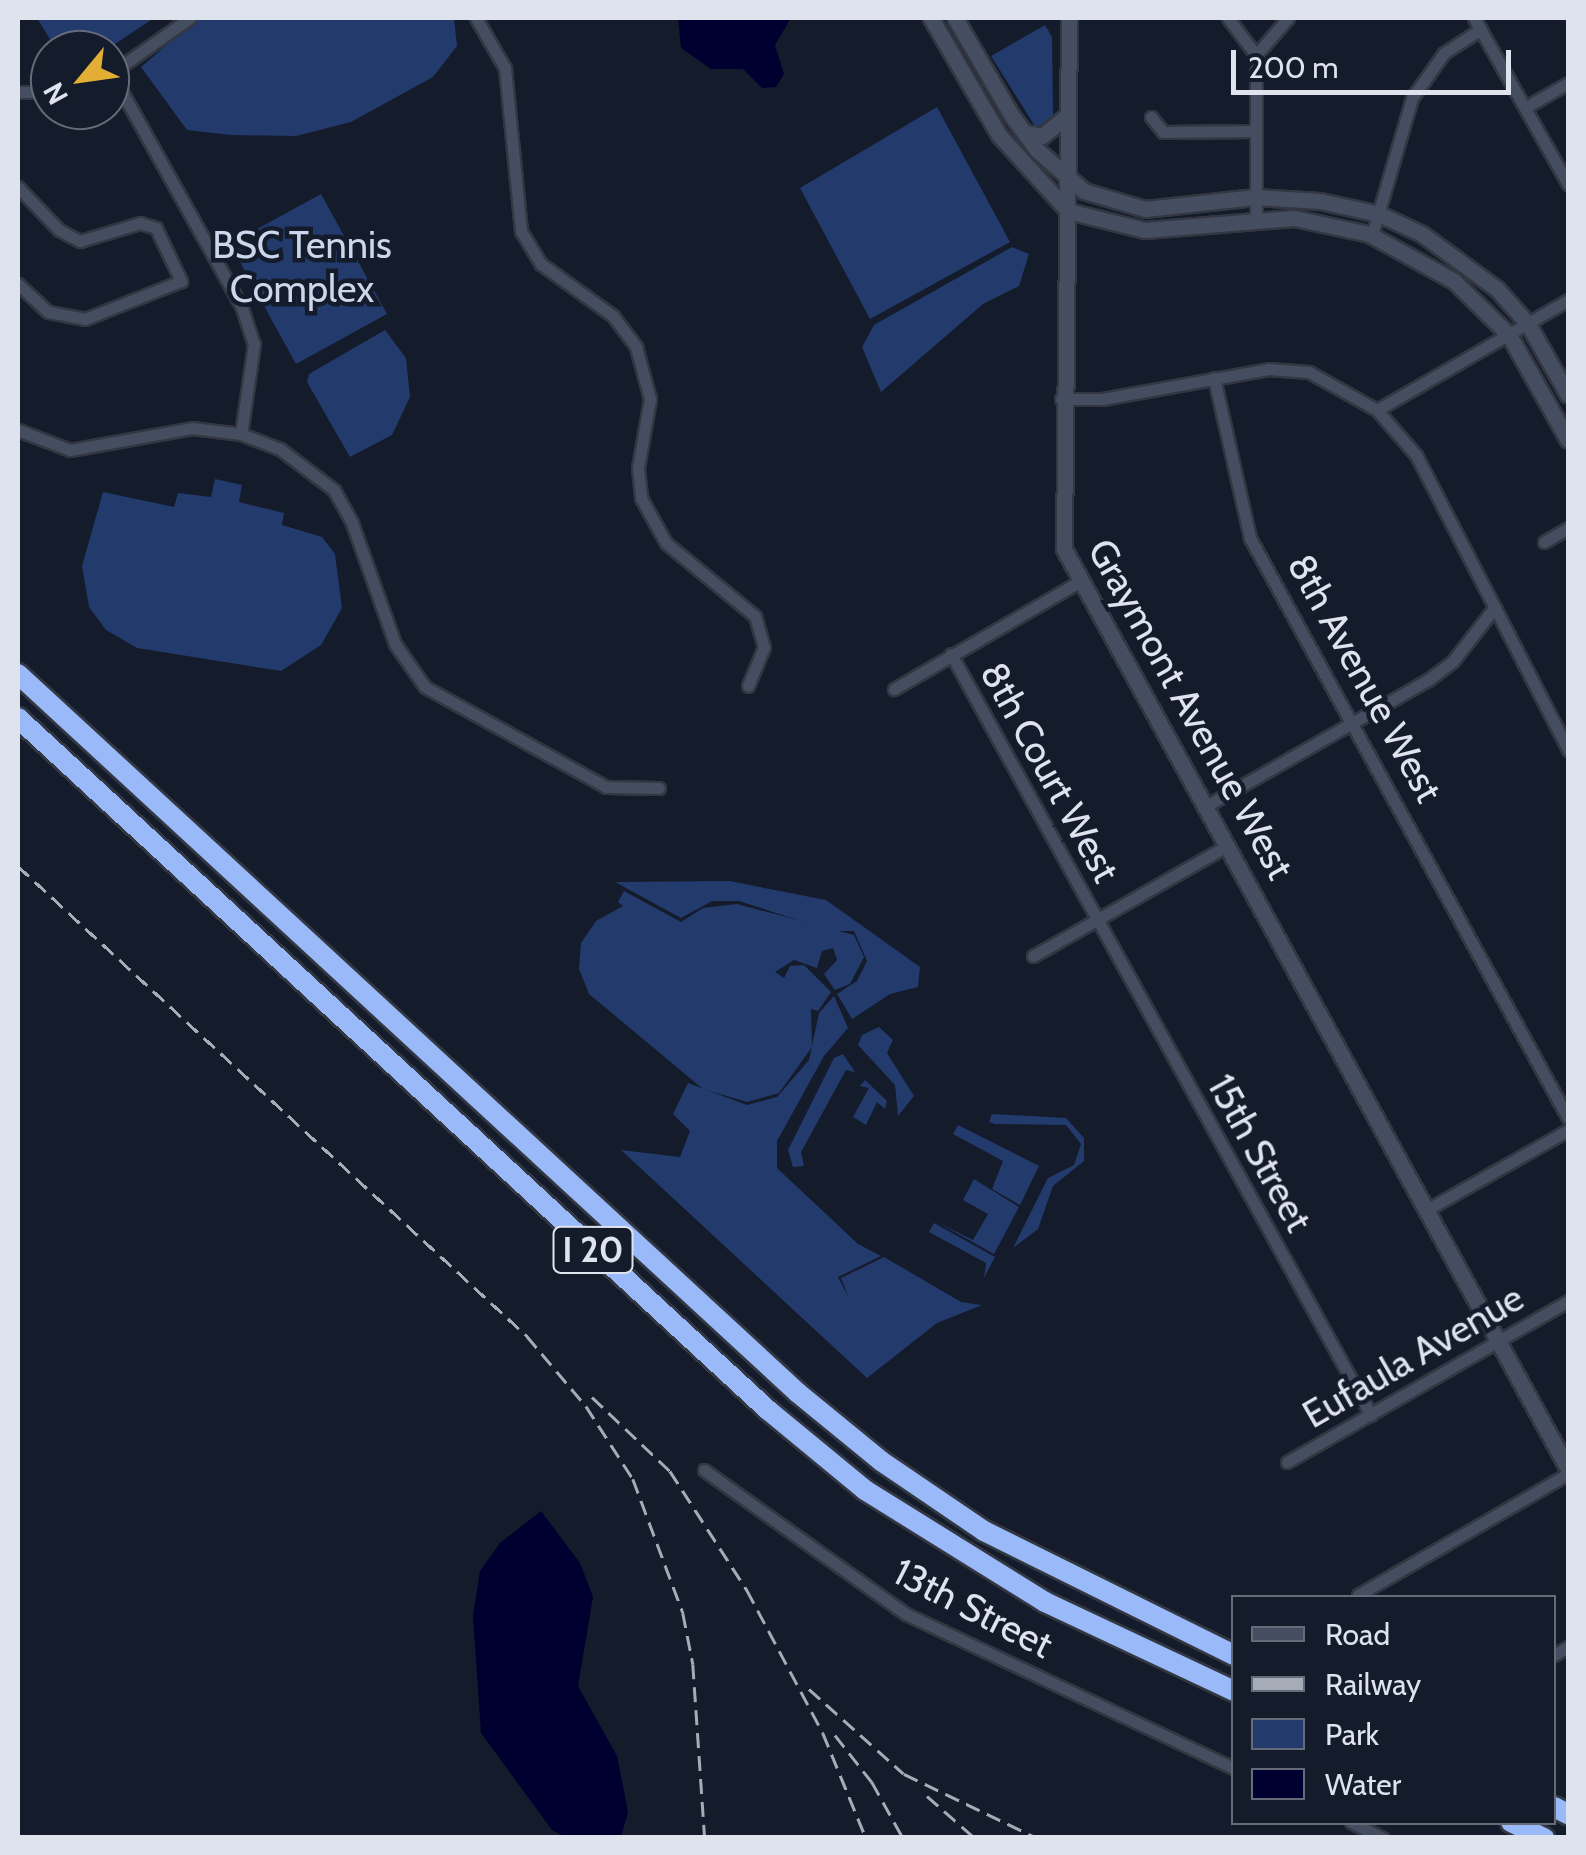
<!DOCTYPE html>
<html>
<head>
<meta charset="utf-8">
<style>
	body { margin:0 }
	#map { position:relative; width:1586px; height:1855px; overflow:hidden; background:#141b2a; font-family:Cabin,sans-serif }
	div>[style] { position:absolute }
	.green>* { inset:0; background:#233a6d }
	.water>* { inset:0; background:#000030 }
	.roads { filter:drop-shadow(2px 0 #323742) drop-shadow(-2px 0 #323742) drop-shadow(0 2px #323742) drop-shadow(0 -2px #323742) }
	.street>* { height:11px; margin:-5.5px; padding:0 5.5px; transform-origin:5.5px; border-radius:5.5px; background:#454e60 }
	.secondary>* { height:15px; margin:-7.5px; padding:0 7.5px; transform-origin:7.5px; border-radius:7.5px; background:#454e60 }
	.highway>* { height:20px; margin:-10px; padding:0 10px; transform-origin:10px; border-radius:10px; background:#99b9f9 }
	.rail>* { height:2.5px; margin-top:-1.25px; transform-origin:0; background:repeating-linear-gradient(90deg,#a5abb7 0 15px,transparent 0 23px) }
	span { translate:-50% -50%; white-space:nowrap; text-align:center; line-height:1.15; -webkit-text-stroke:9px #141b2a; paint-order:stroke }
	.shield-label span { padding:2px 8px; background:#141b2a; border:2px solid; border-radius:8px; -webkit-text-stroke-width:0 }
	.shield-label { font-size:35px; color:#dee3ee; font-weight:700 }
	.park-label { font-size:38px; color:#ccd7ec }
	.street-label { font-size:38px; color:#dee3ee }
	.frame { position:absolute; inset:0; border:20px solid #dee3ee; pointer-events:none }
	.legend { position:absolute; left:1231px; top:1595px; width:325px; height:230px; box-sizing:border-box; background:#141b2a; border:2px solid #656b78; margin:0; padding:12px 18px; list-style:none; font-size:30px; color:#dee3ee }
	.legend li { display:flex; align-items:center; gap:20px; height:50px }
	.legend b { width:50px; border:2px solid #656b78 }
	.north { position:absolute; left:30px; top:30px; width:100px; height:100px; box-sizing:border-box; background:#141b2a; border:2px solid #656b78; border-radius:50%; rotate:241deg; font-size:28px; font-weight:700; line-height:40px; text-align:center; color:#dee3ee }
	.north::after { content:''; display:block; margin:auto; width:35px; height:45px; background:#e2ae34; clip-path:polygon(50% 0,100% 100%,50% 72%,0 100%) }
	.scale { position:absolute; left:1231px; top:50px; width:280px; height:45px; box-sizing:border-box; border:5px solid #dee3ee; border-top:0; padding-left:12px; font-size:30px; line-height:35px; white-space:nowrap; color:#dee3ee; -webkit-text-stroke:8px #141b2a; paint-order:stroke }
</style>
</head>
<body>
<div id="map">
	<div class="green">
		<div style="clip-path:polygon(37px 18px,154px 18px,106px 50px,71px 50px,61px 35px,51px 41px)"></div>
		<div style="clip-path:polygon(198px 18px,454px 18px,457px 46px,433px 77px,351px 122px,296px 136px,231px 135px,187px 130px,141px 67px)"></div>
		<div style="clip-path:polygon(1045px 25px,1052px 37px,1053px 116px,1036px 128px,991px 56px)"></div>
		<div style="clip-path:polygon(937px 107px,1010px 242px,870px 319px,800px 188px)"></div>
		<div style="clip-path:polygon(321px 194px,387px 314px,296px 364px,230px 244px)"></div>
		<div style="clip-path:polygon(1012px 247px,1029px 254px,1019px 286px,983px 304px,881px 392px,862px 347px,874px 325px)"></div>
		<div style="clip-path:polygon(385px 330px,406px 358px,410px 397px,392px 435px,350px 457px,307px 382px,309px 374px)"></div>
		<div style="clip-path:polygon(215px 479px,242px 485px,239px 502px,284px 513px,282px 525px,322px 537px,335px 554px,342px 608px,321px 645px,281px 671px,137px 648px,106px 630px,89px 607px,82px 566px,103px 492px,174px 507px,178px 493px,211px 497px)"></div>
		<div style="clip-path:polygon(729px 881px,826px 900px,920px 967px,918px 987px,890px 994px,852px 1019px,837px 994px,857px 981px,867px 961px,854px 931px,832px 931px,739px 901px,712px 901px,681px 918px,615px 882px)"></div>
		<div style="clip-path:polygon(624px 891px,681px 922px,703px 908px,737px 904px,854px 935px,864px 957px,850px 984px,835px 990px,824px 974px,837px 960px,833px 948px,822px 951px,817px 968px,794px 960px,775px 972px,784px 978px,790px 966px,804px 965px,831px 992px,818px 1011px,811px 1009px,812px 1047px,779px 1093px,747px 1102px,703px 1089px,589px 994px,579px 969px,581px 943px,596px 921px,623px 906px,618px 902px)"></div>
		<div style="clip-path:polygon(834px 996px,848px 1028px,824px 1056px,777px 1141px,777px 1168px,858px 1244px,881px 1256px,838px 1277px,849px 1298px,841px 1278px,884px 1257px,961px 1302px,982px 1305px,937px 1323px,867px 1378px,621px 1150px,680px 1157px,690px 1131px,673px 1114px,688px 1083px,747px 1105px,777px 1097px,809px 1060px,819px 1013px)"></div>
		<div style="clip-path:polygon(879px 1027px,893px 1040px,887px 1053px,914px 1096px,898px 1116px,895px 1085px,858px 1045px,862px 1035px)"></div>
		<div style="clip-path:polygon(843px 1054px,855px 1072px,846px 1070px,801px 1152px,804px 1166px,793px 1167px,788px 1150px,834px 1058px)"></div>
		<div style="clip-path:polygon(865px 1080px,887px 1101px,885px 1109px,877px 1102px,866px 1125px,853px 1117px,869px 1088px,860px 1086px)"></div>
		<div style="clip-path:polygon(992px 1114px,1066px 1118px,1084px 1138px,1084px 1161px,1053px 1186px,1038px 1229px,1013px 1248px,1048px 1178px,1074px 1165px,1081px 1144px,1066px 1125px,995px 1124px,989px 1122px)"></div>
		<div style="clip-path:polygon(958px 1125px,1039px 1166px,1020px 1205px,992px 1189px,1003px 1161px,953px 1134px)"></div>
		<div style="clip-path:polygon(974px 1179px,1019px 1207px,994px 1254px,935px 1221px,973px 1240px,988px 1214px,963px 1200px)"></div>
		<div style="clip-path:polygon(934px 1223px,995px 1257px,984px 1278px,986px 1263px,929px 1232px)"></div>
	</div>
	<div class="water">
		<div style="clip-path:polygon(678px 18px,791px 18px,775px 45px,784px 74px,776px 87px,762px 88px,743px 69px,711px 69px,681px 48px)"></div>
		<div style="clip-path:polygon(541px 1511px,580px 1563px,593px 1597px,578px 1686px,617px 1756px,628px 1812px,621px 1837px,565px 1837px,552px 1830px,481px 1733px,473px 1616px,480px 1571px,500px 1543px)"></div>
	</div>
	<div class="roads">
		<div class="street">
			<div style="left:476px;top:18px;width:58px;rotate:59.9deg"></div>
			<div style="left:505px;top:68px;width:164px;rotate:84.4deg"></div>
			<div style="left:521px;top:231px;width:39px;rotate:59deg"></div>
			<div style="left:541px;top:264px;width:89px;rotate:35.8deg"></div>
			<div style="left:613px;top:316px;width:39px;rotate:53deg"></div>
			<div style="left:636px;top:347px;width:54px;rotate:74.9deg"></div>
			<div style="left:650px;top:399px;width:70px;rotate:99.9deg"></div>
			<div style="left:638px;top:468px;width:30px;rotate:84deg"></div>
			<div style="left:641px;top:498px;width:51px;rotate:60.9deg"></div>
			<div style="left:666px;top:543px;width:115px;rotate:39.4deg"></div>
			<div style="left:755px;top:616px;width:32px;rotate:74deg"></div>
			<div style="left:764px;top:647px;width:42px;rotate:112.3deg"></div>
			<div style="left:1228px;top:18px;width:46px;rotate:52.9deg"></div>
			<div style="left:1256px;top:55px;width:49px;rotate:-49.1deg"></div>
			<div style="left:1474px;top:18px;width:191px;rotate:60.5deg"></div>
			<div style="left:1256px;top:55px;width:164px;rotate:90deg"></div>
			<div style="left:110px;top:74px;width:98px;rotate:-35deg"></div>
			<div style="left:112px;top:74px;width:268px;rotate:60.9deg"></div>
			<div style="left:242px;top:308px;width:38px;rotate:72deg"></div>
			<div style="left:254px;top:344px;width:91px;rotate:98.2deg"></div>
			<div style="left:18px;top:92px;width:32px"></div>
			<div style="left:1526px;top:107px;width:48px;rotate:-29.7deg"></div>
			<div style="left:1151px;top:117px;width:19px;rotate:51deg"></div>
			<div style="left:1163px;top:132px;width:92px;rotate:-0.6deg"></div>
			<div style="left:18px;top:187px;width:59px;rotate:46.4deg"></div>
			<div style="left:59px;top:230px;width:24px;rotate:28deg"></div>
			<div style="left:80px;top:241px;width:63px;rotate:-16.7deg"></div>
			<div style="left:140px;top:223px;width:17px;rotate:17deg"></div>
			<div style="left:156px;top:228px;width:59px;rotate:64.7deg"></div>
			<div style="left:181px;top:281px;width:103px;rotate:158.4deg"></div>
			<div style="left:85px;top:319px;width:38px;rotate:-169deg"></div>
			<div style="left:48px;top:312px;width:41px;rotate:-137deg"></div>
			<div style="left:1372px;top:235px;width:143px;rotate:-73.7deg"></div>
			<div style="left:1412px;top:98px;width:55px;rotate:-54.6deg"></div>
			<div style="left:1444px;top:53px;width:44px;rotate:-33deg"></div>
			<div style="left:1214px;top:378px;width:164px;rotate:77.3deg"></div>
			<div style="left:1250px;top:538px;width:661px;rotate:61.27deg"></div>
			<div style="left:1061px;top:399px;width:41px"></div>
			<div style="left:1102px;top:399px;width:169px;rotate:-10.2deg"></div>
			<div style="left:1268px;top:369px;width:41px;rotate:4.2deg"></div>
			<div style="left:1309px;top:372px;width:78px;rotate:29.2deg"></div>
			<div style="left:1377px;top:410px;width:60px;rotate:49.1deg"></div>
			<div style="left:1416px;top:455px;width:332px;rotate:62.7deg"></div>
			<div style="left:1377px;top:410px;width:220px;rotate:-29.9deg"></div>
			<div style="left:18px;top:430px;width:56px;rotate:21deg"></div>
			<div style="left:70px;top:450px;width:124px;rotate:-10.2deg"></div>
			<div style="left:192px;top:428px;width:49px;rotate:7deg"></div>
			<div style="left:241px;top:434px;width:42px;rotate:21deg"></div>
			<div style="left:280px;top:449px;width:68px;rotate:37.2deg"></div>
			<div style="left:334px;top:490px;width:38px;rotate:61deg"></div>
			<div style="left:352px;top:523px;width:128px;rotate:70.4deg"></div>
			<div style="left:395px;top:644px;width:52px;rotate:55.1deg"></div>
			<div style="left:425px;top:687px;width:207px;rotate:28.9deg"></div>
			<div style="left:606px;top:787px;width:53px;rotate:1.1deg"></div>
			<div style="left:1544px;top:542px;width:28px;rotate:-30deg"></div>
			<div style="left:951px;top:654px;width:869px;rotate:61.11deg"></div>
			<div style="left:894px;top:689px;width:211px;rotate:-30.1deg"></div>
			<div style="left:1206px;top:806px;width:255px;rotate:-29.6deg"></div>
			<div style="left:1428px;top:680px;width:31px;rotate:-37deg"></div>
			<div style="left:1453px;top:661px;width:68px;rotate:-52.1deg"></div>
			<div style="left:1033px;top:956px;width:224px;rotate:-29.6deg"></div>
			<div style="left:1428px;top:1209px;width:161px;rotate:-29.4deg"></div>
			<div style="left:1287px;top:1462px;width:324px;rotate:-29.8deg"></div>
			<div style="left:704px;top:1470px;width:248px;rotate:35.5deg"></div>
			<div style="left:906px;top:1614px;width:362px;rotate:25.2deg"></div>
			<div style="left:1358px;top:1595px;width:242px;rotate:-30deg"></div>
			<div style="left:1554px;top:1655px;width:16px;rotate:-30deg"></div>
			<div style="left:1351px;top:1822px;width:36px;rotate:27deg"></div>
		</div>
		<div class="secondary">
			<div style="left:931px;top:18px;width:135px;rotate:59.8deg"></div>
			<div style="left:999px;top:135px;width:103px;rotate:47.8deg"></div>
			<div style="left:1068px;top:211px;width:79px;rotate:13.9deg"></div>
			<div style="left:1145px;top:230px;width:149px;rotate:-4.6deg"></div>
			<div style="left:1294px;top:218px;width:77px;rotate:12deg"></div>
			<div style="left:1369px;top:234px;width:97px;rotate:28.9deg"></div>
			<div style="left:1454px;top:281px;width:77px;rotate:44.5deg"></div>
			<div style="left:1509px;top:335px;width:120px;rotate:60.7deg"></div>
			<div style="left:955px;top:18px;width:113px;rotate:59.8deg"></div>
			<div style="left:1012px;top:116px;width:42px;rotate:53.7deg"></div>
			<div style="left:1037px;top:150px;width:62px;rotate:41.1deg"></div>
			<div style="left:1084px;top:191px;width:64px;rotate:16.4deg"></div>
			<div style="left:1145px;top:209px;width:111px;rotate:-6.2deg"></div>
			<div style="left:1255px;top:197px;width:65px;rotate:3.5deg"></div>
			<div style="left:1320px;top:201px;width:60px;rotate:12.4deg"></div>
			<div style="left:1379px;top:214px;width:47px;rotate:24.9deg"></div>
			<div style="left:1422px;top:234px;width:93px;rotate:36.3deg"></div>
			<div style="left:1497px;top:289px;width:47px;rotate:48.5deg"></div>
			<div style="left:1528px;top:324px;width:81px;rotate:60.6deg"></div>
			<div style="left:1069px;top:18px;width:531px;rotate:90.54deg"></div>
			<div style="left:1064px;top:549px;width:1049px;rotate:61.28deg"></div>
			<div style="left:1025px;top:133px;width:17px;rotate:10deg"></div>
			<div style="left:1042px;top:136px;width:32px;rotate:-39deg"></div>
		</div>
		<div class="highway">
			<div style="left:18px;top:674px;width:1061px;rotate:42.67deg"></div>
			<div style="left:798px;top:1393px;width:107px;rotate:39.3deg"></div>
			<div style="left:881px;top:1461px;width:125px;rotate:34.2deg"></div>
			<div style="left:984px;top:1531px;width:279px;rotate:26.4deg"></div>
			<div style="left:18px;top:718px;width:1020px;rotate:42.7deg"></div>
			<div style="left:768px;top:1410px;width:126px;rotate:39.5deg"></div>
			<div style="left:865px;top:1490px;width:212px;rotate:31.9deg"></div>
			<div style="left:1045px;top:1602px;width:209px;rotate:25.2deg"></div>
			<div style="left:1554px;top:1807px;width:16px;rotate:27deg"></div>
			<div style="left:1511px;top:1822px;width:37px;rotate:26deg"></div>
		</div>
	</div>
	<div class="rail">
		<div style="left:18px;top:866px;width:693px;rotate:42.72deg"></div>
		<div style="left:527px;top:1336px;width:92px;rotate:49.9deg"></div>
		<div style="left:586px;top:1406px;width:87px;rotate:57.2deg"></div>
		<div style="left:633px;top:1479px;width:143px;rotate:69.5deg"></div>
		<div style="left:683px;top:1613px;width:52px;rotate:78.9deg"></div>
		<div style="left:693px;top:1664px;width:174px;rotate:86.1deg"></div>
		<div style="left:592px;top:1397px;width:108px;rotate:43.5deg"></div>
		<div style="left:670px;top:1471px;width:142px;rotate:57.1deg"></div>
		<div style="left:747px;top:1590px;width:162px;rotate:62deg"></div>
		<div style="left:823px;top:1733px;width:113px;rotate:67.7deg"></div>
		<div style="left:809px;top:1689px;width:127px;rotate:41.8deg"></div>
		<div style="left:904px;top:1774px;width:148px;rotate:25.7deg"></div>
		<div style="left:835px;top:1735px;width:60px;rotate:51.8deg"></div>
		<div style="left:872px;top:1782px;width:64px;rotate:61deg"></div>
		<div style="left:927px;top:1796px;width:64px;rotate:41.2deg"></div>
	</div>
	<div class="shield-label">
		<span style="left:593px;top:1250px">I 20</span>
	</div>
	<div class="park-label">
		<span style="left:302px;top:267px">BSC Tennis<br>Complex</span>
	</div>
	<div class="street-label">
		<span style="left:1365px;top:678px;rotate:61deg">8th Avenue West</span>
		<span style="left:1191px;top:709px;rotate:61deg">Graymont Avenue West</span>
		<span style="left:1050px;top:772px;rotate:61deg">8th Court West</span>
		<span style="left:1260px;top:1153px;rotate:61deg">15th Street</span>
		<span style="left:1413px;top:1356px;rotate:-30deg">Eufaula Avenue</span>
		<span style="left:973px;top:1608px;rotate:27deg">13th Street</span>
	</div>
	<div class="frame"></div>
	<ul class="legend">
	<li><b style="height:12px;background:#454e60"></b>Road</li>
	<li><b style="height:12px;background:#a5abb7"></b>Railway</li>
	<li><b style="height:28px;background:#233a6d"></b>Park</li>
	<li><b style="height:28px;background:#000030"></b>Water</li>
	</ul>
	<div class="north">N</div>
	<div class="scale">200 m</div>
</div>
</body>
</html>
